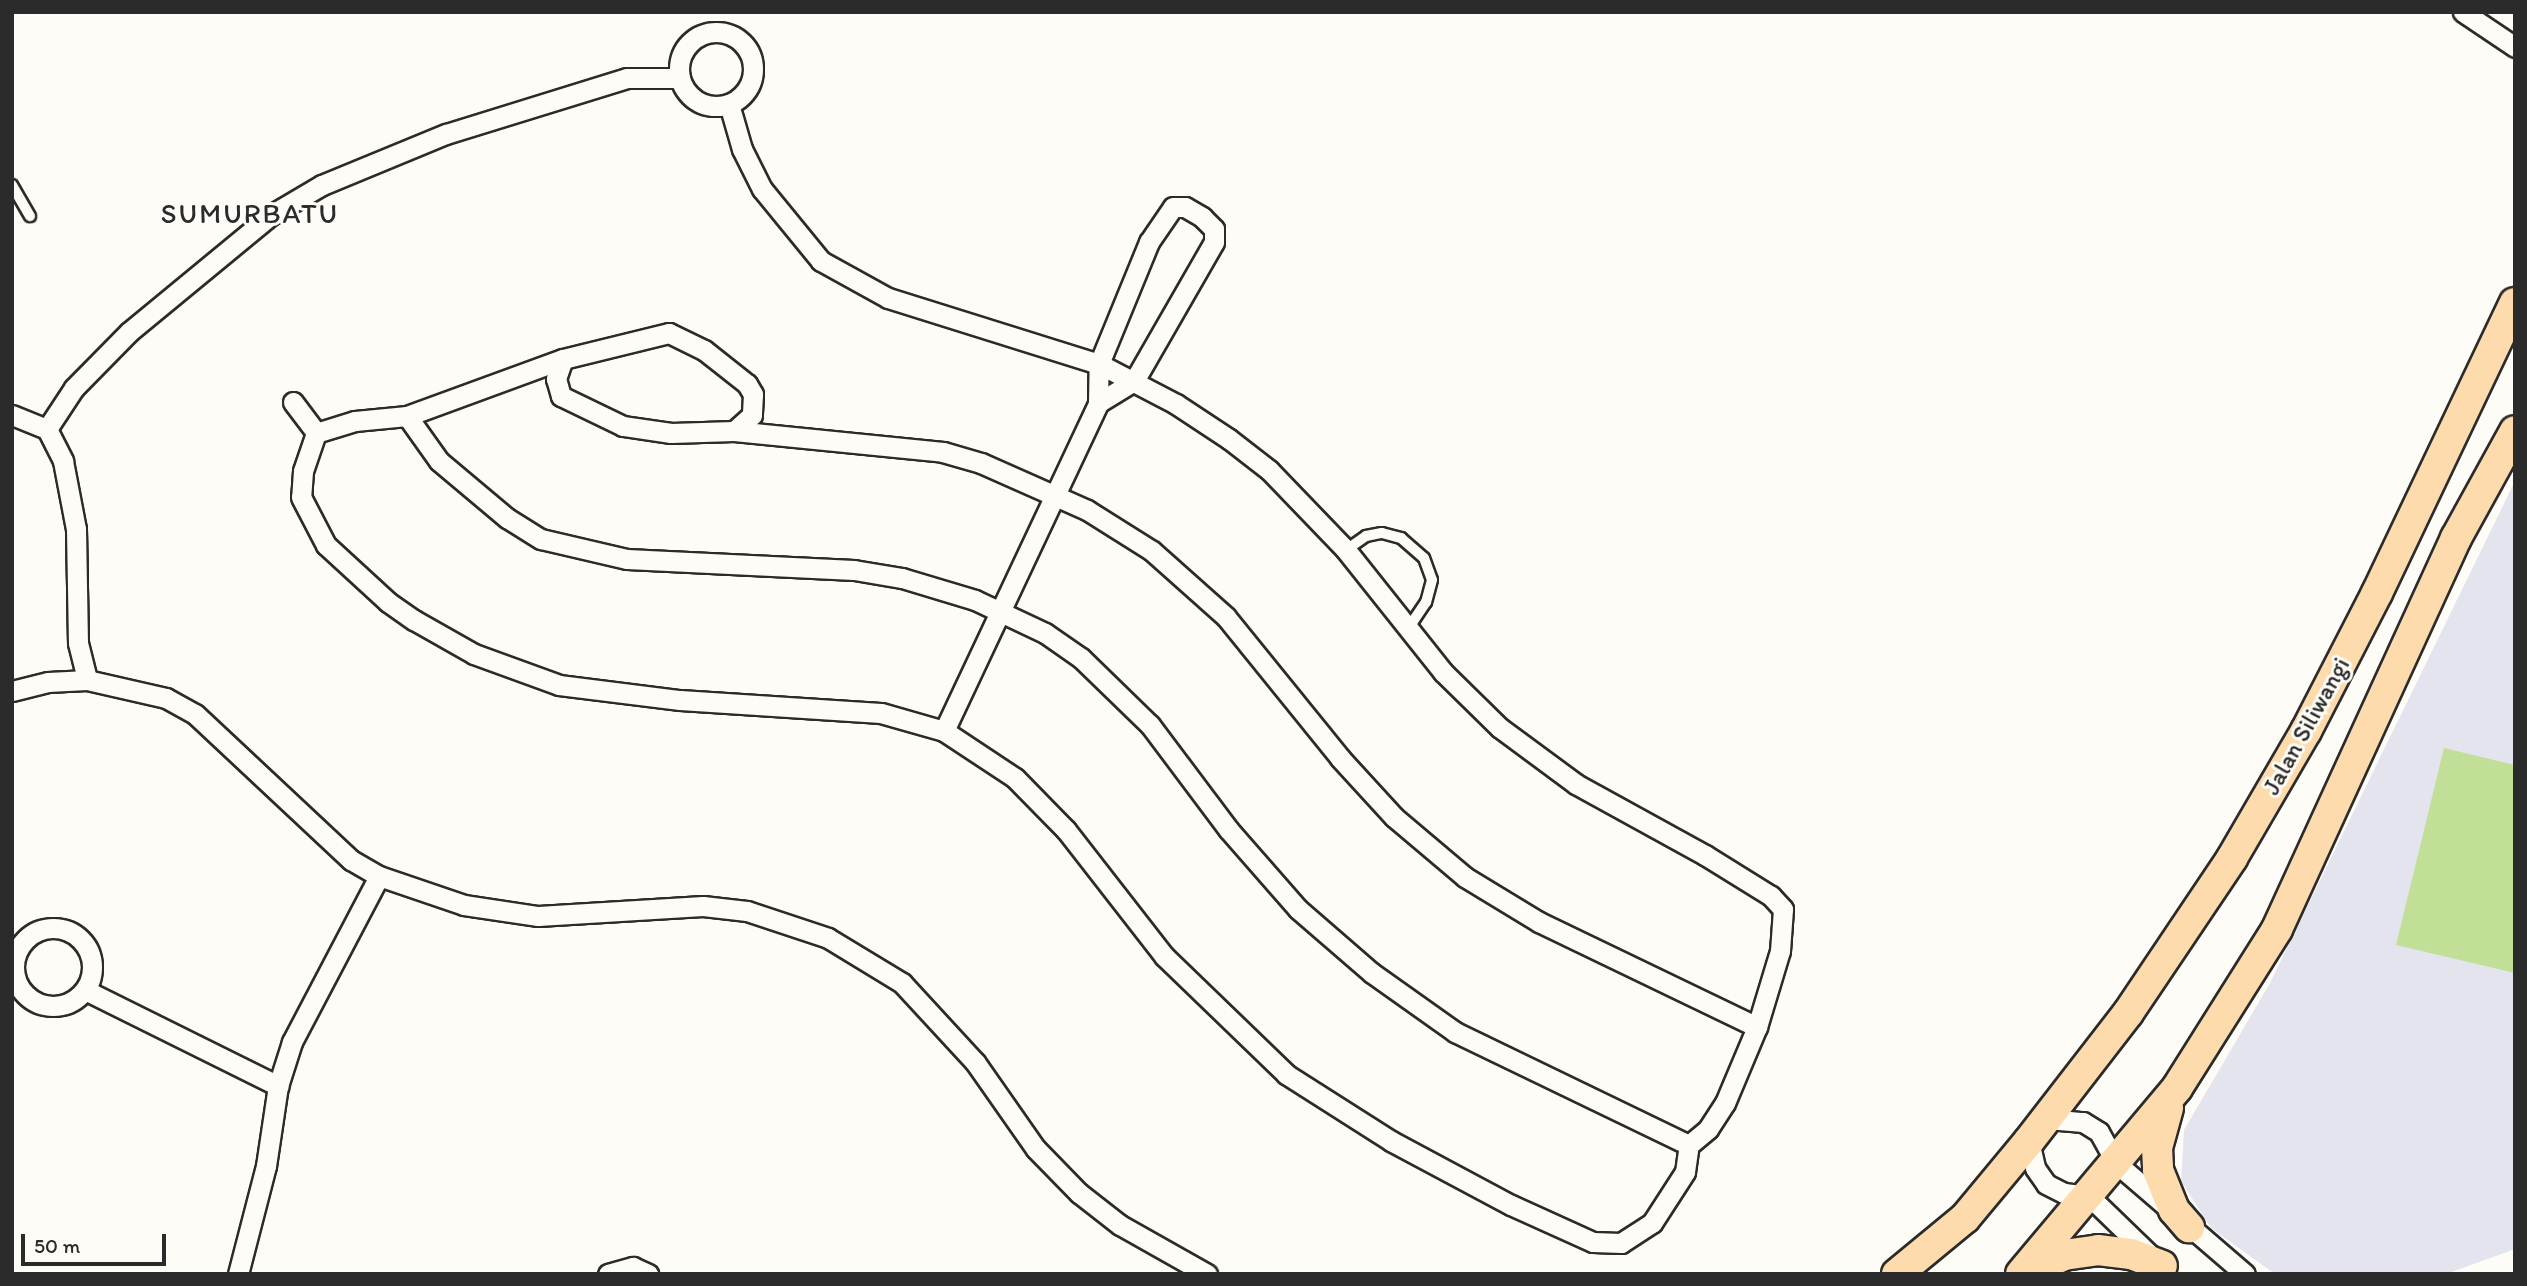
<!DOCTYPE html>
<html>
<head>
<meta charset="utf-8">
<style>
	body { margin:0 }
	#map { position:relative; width:2527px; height:1286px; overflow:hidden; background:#fdfcf7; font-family:Itim,sans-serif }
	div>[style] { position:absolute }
	.built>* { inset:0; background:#e4e4ef }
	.green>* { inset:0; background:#c1df96 }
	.roads { filter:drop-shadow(2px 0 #2b2b2b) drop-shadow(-2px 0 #2b2b2b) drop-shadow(0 2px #2b2b2b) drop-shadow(0 -2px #2b2b2b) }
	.service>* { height:10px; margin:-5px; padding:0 5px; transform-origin:5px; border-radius:5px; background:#fdfcf7 }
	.minor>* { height:19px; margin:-9.5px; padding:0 9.5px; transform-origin:9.5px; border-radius:9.5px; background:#fdfcf7 }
	.minor>.ring { margin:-9.5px; padding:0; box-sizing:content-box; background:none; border:19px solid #fdfcf7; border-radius:50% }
	.primary>* { height:30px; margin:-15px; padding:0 15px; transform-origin:15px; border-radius:15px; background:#fedbac }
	span { translate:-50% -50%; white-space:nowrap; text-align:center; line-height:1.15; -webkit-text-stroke:6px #fdfcf7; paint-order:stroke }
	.street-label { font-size:24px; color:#2b2b2b }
	.quarter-label { font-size:28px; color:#2b2b2b; letter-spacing:2px }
	.frame { position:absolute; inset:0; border:14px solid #2b2b2b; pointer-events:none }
	.scale { position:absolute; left:21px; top:1234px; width:145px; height:32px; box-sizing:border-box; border:4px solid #2b2b2b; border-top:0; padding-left:9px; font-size:21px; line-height:24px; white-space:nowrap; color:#2b2b2b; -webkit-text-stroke:5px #fdfcf7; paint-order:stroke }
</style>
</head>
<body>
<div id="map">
	<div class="built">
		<div style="clip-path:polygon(2515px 481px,2515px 1249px,2446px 1274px,2275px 1274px,2211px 1228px,2181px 1181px,2184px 1130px,2270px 983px)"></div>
	</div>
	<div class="green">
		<div style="clip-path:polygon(2444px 748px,2515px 765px,2515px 973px,2396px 945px)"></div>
	</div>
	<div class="roads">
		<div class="service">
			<div style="left:12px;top:185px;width:36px;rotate:60deg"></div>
			<div style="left:1346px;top:550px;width:24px;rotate:-35deg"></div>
			<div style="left:1366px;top:536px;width:16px;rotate:-11deg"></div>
			<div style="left:1382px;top:533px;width:20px;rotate:15deg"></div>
			<div style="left:1401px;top:538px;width:30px;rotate:41deg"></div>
			<div style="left:1424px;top:558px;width:23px;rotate:70deg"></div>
			<div style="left:1432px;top:580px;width:23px;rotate:105deg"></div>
			<div style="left:1426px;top:602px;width:30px;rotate:124deg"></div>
		</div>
		<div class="minor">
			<div style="left:2463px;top:12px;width:63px;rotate:33.9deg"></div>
			<div class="ring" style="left:679px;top:32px;width:55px;height:55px"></div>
			<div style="left:1173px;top:207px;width:12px"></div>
			<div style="left:1185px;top:207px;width:20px;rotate:30deg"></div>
			<div style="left:1202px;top:217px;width:17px;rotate:45deg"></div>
			<div style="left:1214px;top:229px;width:13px;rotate:90deg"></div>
			<div style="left:1214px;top:242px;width:160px;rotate:119.9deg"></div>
			<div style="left:1134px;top:381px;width:42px;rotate:148.6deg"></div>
			<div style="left:1098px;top:403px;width:39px;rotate:-89deg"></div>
			<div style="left:1099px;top:364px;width:132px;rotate:-67.7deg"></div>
			<div style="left:1149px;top:242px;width:42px;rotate:-55.6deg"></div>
			<div style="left:293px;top:402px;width:39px;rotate:53deg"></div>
			<div style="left:316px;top:433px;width:40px;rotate:108.9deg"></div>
			<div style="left:303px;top:471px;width:26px;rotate:94deg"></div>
			<div style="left:301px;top:497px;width:54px;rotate:62.5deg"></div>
			<div style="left:326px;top:545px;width:84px;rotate:42.6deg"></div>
			<div style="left:388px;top:602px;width:32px;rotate:35deg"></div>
			<div style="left:414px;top:620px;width:69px;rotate:29.5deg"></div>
			<div style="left:474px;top:654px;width:90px;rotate:20deg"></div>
			<div style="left:559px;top:685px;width:122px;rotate:7.1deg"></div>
			<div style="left:680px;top:700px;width:201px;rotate:3.7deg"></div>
			<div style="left:881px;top:713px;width:66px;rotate:15.9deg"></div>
			<div style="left:944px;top:731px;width:85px;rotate:33.5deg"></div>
			<div style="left:1015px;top:778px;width:73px;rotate:45.6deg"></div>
			<div style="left:1066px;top:830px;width:160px;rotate:52.1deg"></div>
			<div style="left:1164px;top:956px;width:170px;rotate:44deg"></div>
			<div style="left:1286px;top:1074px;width:125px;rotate:32.5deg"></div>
			<div style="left:1391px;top:1141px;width:136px;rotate:28.1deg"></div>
			<div style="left:1511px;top:1205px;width:90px;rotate:24.3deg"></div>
			<div style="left:1593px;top:1242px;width:28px;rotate:2deg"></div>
			<div style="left:1621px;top:1243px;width:37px;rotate:-33deg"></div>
			<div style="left:1652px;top:1223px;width:61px;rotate:-57.1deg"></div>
			<div style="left:1685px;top:1172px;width:27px;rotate:-82deg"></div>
			<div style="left:1689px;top:1145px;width:25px;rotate:-40deg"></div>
			<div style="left:1708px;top:1129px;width:31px;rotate:-57deg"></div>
			<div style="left:1725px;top:1103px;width:82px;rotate:-67.2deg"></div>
			<div style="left:1757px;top:1027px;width:79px;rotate:-73.2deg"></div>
			<div style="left:1780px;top:951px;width:42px;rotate:-85.9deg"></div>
			<div style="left:1783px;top:909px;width:18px;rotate:-133deg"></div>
			<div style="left:1771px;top:896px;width:78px;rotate:-148.2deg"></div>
			<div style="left:1705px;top:855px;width:147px;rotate:-151.2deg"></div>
			<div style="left:1576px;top:784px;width:94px;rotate:-143.6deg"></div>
			<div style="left:1500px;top:728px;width:80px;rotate:-135.5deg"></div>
			<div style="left:1443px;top:672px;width:156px;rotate:-128.5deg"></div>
			<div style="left:1346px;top:550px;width:111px;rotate:-133.9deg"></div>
			<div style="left:1269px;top:470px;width:51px;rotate:-142.2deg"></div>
			<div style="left:1229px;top:439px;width:64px;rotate:-146.6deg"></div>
			<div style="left:1176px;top:404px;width:87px;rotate:-152.5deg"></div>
			<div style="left:1099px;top:364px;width:221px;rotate:-162.6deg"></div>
			<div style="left:888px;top:298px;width:77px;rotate:-151.1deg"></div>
			<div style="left:821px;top:261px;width:93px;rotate:-129.3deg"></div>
			<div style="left:762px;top:189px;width:45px;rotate:-116.6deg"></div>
			<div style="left:742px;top:149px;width:47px;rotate:-106.1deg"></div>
			<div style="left:12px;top:415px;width:38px;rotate:22deg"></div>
			<div style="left:47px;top:429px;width:36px;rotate:63deg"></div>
			<div style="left:63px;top:461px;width:69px;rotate:79.2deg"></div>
			<div style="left:76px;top:529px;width:114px;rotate:89deg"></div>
			<div style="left:78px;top:643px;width:38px;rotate:76deg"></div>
			<div style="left:407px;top:416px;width:55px;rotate:54.6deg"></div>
			<div style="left:439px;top:461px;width:89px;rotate:40deg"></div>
			<div style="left:507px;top:518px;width:40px;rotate:32deg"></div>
			<div style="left:541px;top:539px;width:88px;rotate:13.1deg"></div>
			<div style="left:627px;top:559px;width:227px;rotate:2.8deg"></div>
			<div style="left:854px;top:570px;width:49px;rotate:9.5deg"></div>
			<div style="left:902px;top:578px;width:76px;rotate:16.8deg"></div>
			<div style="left:975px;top:600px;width:77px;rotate:25.2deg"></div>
			<div style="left:1045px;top:633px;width:44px;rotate:34.8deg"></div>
			<div style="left:1081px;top:658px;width:96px;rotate:44.2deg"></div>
			<div style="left:1150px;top:725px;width:130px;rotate:53.1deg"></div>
			<div style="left:1228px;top:829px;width:106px;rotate:48.8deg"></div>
			<div style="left:1298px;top:909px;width:98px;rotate:40.9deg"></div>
			<div style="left:1372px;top:973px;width:102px;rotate:35.4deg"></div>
			<div style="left:1455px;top:1032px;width:260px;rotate:25.8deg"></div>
			<div style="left:47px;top:429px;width:49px;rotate:-56.6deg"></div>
			<div style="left:74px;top:388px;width:78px;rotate:-45.5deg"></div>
			<div style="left:129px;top:332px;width:184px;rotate:-39.5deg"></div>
			<div style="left:271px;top:215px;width:59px;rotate:-30.5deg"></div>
			<div style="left:322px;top:185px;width:134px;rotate:-22.4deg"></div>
			<div style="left:446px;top:134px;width:189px;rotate:-17.2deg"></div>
			<div style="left:627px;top:78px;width:53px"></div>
			<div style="left:734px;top:431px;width:210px;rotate:5.7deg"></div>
			<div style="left:943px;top:452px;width:40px;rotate:16deg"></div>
			<div style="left:981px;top:463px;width:116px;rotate:23.9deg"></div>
			<div style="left:1087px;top:510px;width:77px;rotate:32.2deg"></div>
			<div style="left:1152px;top:551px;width:99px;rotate:41.7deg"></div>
			<div style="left:1226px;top:617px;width:181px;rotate:51deg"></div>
			<div style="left:1340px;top:758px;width:80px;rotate:47.5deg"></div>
			<div style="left:1394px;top:817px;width:93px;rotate:40.2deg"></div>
			<div style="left:1465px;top:877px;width:87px;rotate:31.3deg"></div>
			<div style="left:1539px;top:922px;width:242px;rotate:25.7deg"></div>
			<div style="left:316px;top:433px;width:41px;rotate:-17.1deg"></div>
			<div style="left:355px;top:421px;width:52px;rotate:-5.5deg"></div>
			<div style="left:407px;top:416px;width:166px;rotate:-20.1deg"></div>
			<div style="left:563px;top:359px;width:109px;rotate:-13.8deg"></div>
			<div style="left:669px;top:333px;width:39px;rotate:26deg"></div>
			<div style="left:704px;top:350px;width:55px;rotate:38.3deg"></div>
			<div style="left:747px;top:384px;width:12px;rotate:59deg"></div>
			<div style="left:753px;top:394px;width:21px;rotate:93deg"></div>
			<div style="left:752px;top:415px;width:24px;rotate:138deg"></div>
			<div style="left:734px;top:431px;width:63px;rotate:178.2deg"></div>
			<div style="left:671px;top:433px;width:49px;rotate:-171.7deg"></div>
			<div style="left:623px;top:426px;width:69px;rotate:-154.2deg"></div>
			<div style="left:561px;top:396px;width:18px;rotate:-106deg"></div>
			<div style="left:556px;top:379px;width:21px;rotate:-71deg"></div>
			<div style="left:12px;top:691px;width:37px;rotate:-14deg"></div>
			<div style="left:48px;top:682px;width:39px;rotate:-3deg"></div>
			<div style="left:87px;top:680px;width:81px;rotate:12.8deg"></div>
			<div style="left:166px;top:698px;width:33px;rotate:29deg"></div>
			<div style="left:195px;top:714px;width:214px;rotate:43.1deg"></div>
			<div style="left:351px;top:860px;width:32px;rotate:30deg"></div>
			<div style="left:379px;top:876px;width:90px;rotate:18.8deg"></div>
			<div style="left:464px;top:905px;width:75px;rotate:8.5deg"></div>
			<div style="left:538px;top:916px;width:165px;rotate:-3.5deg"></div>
			<div style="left:703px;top:906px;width:44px;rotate:6.5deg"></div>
			<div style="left:747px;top:911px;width:85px;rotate:18.4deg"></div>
			<div style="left:828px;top:938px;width:87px;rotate:31.3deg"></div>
			<div style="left:902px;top:983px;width:108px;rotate:47.3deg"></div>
			<div style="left:975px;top:1062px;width:106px;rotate:55deg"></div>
			<div style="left:1036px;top:1149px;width:62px;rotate:45.7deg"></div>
			<div style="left:1079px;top:1193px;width:52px;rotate:38deg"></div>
			<div style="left:1120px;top:1225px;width:100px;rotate:29.4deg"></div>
			<div style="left:944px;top:731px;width:362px;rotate:-64.8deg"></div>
			<div class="ring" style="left:14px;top:928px;width:59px;height:59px"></div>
			<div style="left:85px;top:990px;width:216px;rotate:26.4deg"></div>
			<div style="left:2047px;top:1119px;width:36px;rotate:5deg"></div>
			<div style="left:2083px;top:1122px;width:19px;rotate:32deg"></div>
			<div style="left:2099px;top:1132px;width:35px;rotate:61deg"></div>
			<div style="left:2116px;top:1163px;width:170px;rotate:40.7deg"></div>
			<div style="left:2029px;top:1141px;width:28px;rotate:77deg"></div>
			<div style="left:2035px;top:1168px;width:19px;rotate:55deg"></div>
			<div style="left:2046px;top:1184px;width:20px;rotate:27deg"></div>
			<div style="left:2064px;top:1193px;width:25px;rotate:7deg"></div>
			<div style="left:2089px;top:1196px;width:89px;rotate:44.1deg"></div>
			<div style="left:238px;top:1274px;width:112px;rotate:-75.5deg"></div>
			<div style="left:266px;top:1166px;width:81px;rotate:-81.5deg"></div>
			<div style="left:278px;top:1086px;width:46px;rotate:-72.3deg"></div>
			<div style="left:292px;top:1042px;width:187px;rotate:-62.3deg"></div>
			<div style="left:608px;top:1274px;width:26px;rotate:-16deg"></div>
			<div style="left:633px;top:1267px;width:17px;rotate:25deg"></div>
		</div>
		<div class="primary">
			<div style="left:2168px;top:1108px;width:41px;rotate:105.4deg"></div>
			<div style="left:2157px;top:1148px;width:22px;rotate:87deg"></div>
			<div style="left:2158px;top:1170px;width:43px;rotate:68.2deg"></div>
			<div style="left:2174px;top:1210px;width:23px;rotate:49deg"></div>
			<div style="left:2030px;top:1271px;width:38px;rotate:-25deg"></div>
			<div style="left:2064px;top:1255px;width:34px;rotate:-8deg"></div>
			<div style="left:2098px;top:1250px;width:33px;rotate:7deg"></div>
			<div style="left:2131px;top:1254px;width:33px;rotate:21deg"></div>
			<div style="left:1897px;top:1274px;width:88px;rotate:-39.5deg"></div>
			<div style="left:1965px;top:1218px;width:100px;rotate:-50.3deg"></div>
			<div style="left:2029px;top:1141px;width:162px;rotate:-52.3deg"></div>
			<div style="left:2128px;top:1013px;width:187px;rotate:-56.1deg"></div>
			<div style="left:2232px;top:858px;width:147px;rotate:-59.8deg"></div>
			<div style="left:2306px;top:731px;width:155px;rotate:-62.8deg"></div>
			<div style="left:2377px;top:593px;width:321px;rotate:-64.6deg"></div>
			<div style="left:2021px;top:1274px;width:243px;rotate:-50deg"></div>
			<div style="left:2177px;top:1088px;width:188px;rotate:-57.8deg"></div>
			<div style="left:2277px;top:929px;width:430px;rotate:-65.4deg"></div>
			<div style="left:2456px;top:538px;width:122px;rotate:-61.1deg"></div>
		</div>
	</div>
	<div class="street-label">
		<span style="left:2306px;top:726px;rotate:-61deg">Jalan Siliwangi</span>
	</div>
	<div class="quarter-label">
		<span style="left:250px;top:213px">SUMURBATU</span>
	</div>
	<div class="frame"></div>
	<div class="scale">50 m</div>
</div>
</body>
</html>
